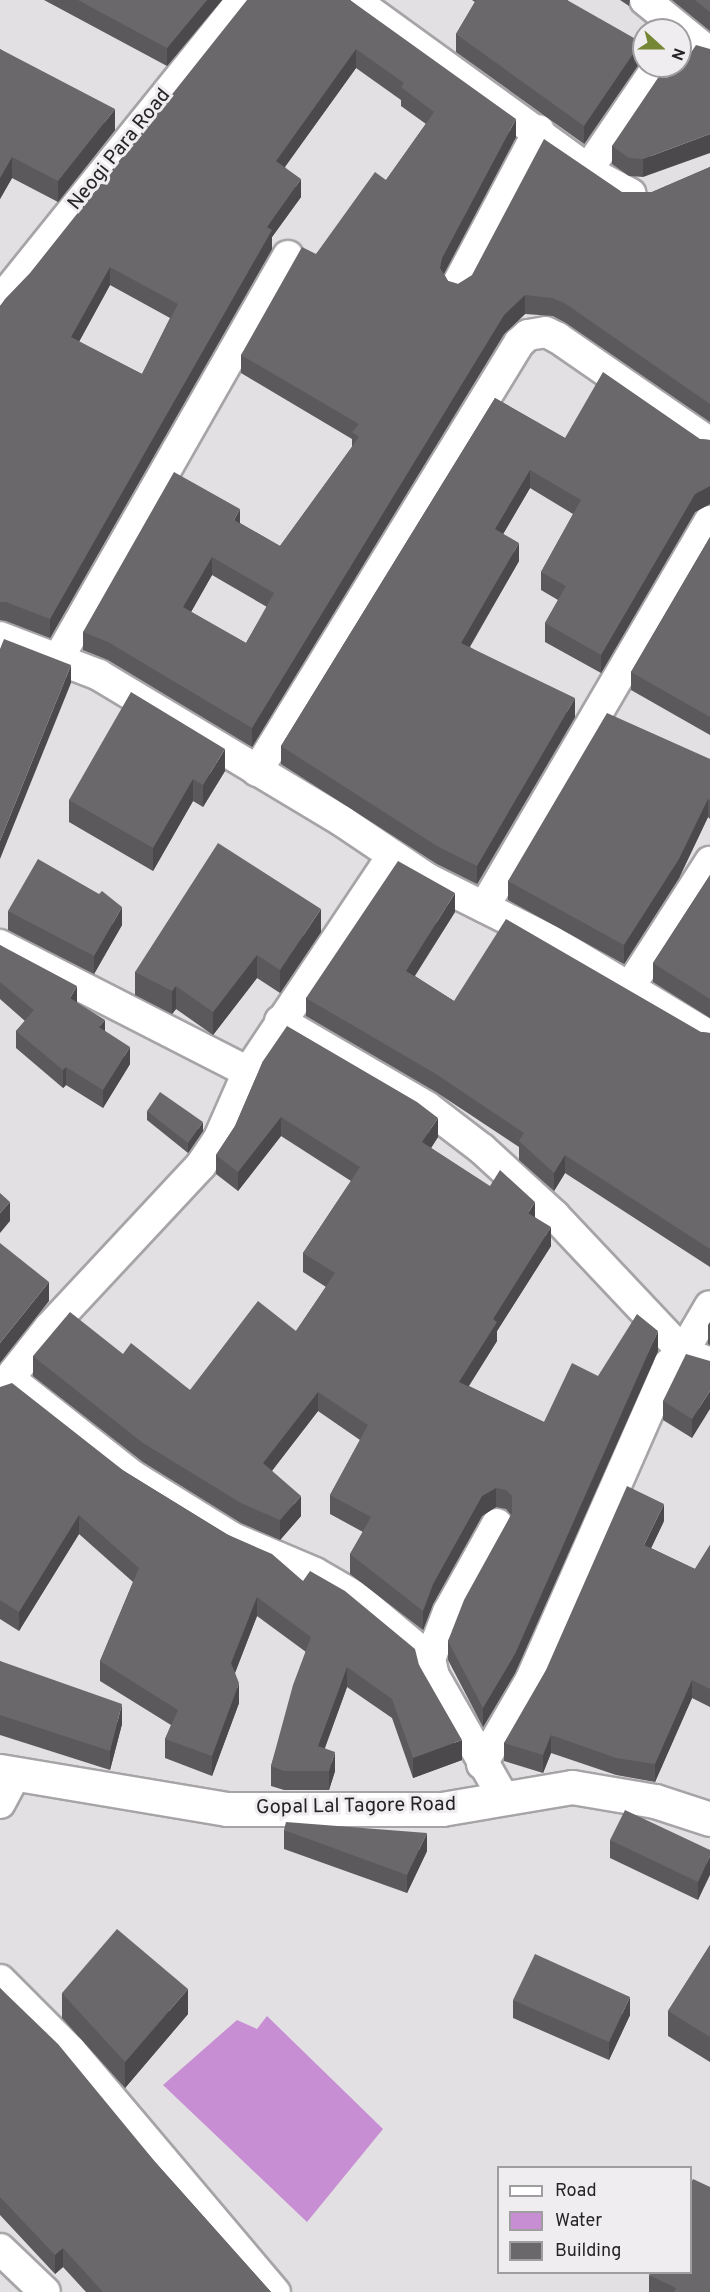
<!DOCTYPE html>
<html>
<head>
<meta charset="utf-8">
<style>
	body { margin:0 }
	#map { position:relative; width:710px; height:2292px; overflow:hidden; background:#e3e0e3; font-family:Overpass,sans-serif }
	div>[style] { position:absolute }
	.water>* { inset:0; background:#c78ed4 }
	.roads { filter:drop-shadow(2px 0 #a7a4a7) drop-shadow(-2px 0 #a7a4a7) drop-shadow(0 2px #a7a4a7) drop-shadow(0 -2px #a7a4a7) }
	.minor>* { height:30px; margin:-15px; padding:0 15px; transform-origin:15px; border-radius:15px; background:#fff }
	.tertiary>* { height:33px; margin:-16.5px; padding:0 16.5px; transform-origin:16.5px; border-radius:16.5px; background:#fff }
	.wall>* { inset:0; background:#5c595c }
	.shaded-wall>* { inset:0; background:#4b494b }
	.building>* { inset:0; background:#6b686b }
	span { translate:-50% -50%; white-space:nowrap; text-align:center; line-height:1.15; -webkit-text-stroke:6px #f0edf1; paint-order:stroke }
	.street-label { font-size:20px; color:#262526 }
	.legend { position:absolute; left:497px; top:2166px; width:195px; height:108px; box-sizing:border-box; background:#f0edf1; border:2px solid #9f9da0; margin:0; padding:8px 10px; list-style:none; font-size:18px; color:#262526 }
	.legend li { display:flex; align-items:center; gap:12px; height:30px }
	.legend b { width:30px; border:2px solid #9f9da0 }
	.north { position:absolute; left:632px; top:18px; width:60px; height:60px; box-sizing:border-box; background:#f0edf1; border:2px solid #9f9da0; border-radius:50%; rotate:111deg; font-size:16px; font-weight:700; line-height:24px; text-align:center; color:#262526 }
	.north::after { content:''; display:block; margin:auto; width:21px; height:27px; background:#758635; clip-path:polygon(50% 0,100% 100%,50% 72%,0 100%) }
</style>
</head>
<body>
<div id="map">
	<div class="water">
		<div style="clip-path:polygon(267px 2016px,383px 2129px,307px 2222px,163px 2085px,237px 2020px,257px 2029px)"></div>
	</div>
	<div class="roads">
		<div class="minor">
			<div style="left:354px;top:0;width:300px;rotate:35.9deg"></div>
			<div style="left:597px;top:176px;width:38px;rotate:28deg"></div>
			<div style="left:645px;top:0;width:84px;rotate:39.2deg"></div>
			<div style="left:589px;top:168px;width:123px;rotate:-55.9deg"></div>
			<div style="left:457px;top:285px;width:175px;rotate:-62.1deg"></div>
			<div style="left:0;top:301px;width:386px;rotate:-51.2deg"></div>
			<div style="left:0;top:637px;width:106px;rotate:21deg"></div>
			<div style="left:99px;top:675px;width:283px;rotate:31deg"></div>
			<div style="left:342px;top:821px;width:104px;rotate:34deg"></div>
			<div style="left:428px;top:879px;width:141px;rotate:26.6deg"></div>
			<div style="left:554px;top:942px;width:182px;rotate:31.1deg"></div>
			<div style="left:58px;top:659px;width:464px;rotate:-60.3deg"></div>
			<div style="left:257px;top:771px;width:502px;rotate:-58.53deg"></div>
			<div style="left:519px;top:343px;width:12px;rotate:-42deg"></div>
			<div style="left:528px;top:335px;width:18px;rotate:-9deg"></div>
			<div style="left:546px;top:332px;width:13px;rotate:27deg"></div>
			<div style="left:558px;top:338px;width:185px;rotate:34.6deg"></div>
			<div style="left:484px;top:907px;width:447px;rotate:-59.7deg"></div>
			<div style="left:0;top:945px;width:279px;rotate:27.1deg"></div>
			<div style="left:629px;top:988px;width:150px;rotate:-57.3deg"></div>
			<div style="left:280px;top:1021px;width:170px;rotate:30.3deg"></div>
			<div style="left:427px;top:1107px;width:69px;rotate:37.4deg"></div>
			<div style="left:482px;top:1149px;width:98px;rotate:42.5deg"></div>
			<div style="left:554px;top:1215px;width:188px;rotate:46.7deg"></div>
			<div style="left:683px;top:1352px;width:53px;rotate:-59.6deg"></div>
			<div style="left:10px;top:1379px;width:157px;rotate:38.3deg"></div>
			<div style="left:133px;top:1476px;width:118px;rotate:31.8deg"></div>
			<div style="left:233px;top:1538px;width:89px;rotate:23.1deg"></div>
			<div style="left:315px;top:1573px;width:46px;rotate:29.9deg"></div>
			<div style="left:355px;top:1596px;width:98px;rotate:40deg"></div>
			<div style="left:0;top:1390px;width:79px;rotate:-51.7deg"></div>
			<div style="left:49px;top:1328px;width:223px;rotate:-47deg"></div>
			<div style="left:201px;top:1165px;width:32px;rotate:-56deg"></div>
			<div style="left:219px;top:1138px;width:72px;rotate:-66.3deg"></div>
			<div style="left:248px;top:1072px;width:260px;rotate:-56.3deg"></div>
			<div style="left:497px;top:1524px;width:101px;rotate:119.1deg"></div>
			<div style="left:448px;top:1612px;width:50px;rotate:111deg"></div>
			<div style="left:430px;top:1659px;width:17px;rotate:77deg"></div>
			<div style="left:434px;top:1676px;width:139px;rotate:60.3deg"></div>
			<div style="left:482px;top:1764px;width:96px;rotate:-60deg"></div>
			<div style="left:530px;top:1681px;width:346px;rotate:-66.3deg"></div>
			<div style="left:669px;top:1364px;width:18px;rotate:-41deg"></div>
			<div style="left:683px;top:1352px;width:29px;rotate:22deg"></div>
			<div style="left:0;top:1803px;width:32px;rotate:-62deg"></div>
			<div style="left:0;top:1980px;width:100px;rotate:45deg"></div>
			<div style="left:71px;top:2051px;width:316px;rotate:49.8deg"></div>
			<div style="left:0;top:2249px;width:62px;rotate:43.7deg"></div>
		</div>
		<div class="tertiary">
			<div style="left:0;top:1771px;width:230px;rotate:9.5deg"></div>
			<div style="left:227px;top:1809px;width:215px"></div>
			<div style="left:442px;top:1809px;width:132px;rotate:-9.6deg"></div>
			<div style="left:572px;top:1787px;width:84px;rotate:9.6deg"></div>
			<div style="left:655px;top:1801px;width:58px;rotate:18.1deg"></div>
		</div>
	</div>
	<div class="wall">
		<div style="clip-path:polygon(44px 0,222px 0,167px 66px)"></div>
		<div style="clip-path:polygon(evenodd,350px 0,516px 137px,444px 274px,448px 281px,458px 284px,622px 192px,652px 192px,710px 167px,710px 422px,566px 323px,553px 316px,525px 314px,504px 334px,252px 747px,108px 660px,83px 650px,83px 632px,240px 523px,280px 546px,352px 447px,352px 439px,241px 373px,241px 355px,316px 254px,386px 180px,426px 124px,401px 106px,401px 100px,356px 68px,285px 167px,301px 197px,272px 237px,272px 249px,50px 638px,6px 621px,0 620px,0 306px,350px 0,110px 285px,170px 318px,142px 374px,79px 342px,110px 285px,350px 0,212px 575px,267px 607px,246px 643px,191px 612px,212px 575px)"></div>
		<div style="clip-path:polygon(472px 0,567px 0,641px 61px,584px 144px,456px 52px,456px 34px,475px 2px)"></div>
		<div style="clip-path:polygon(620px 0,630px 0,629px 6px)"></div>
		<div style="clip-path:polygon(672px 0,710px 0,710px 31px)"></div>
		<div style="clip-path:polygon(0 49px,115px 130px,58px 202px,12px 178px,0 199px)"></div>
		<div style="clip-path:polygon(682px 66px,643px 177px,629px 176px,612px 164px,612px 146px)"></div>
		<div style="clip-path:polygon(495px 398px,565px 438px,700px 439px,710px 440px,710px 504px,695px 512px,601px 673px,545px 642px,545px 623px,558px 600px,541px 590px,541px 572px,573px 514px,530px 488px,503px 534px,519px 561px,470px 647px,575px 717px,477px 884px,437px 864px,281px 764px,281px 746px)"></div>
		<div style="clip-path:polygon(710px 537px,710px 735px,631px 690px,631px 672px)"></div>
		<div style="clip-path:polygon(710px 759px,710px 819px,708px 817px,679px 878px,624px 964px,508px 900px,508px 881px)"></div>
		<div style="clip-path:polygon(225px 771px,203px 807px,193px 801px,153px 871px,69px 822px,69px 800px)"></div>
		<div style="clip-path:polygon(710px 875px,710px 1018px,653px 982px,653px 963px)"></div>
		<div style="clip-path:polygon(8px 911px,122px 925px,94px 974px,8px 930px)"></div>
		<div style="clip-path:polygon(455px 912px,415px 976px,454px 1001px,701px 1032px,710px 1033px,710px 1267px,565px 1173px,554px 1191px,519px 1160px,519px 1147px,436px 1092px,306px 1016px,306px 998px)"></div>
		<div style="clip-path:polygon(321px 932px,280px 993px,257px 978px,213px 1035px,176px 1009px,172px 1014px,135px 995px,135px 972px)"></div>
		<div style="clip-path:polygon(0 945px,77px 1003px,105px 1031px,130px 1064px,103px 1108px,66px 1085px,63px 1088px,16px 1048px,16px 1031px,25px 1021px,0 999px)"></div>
		<div style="clip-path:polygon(263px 1061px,438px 1137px,431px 1148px,535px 1217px,551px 1246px,497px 1331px,497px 1341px,469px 1386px,544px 1422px,598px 1376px,658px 1351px,515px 1673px,483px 1727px,448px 1660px,448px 1641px,511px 1515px,506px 1509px,496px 1507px,482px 1516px,433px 1604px,423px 1630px,350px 1574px,350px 1554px,363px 1532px,330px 1514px,330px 1495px,360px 1440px,318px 1411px,272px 1471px,301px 1516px,280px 1540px,241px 1523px,143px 1462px,33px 1376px,33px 1356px,123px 1354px,190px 1390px,296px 1331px,326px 1287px,303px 1272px,303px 1253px,351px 1181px,281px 1136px,238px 1191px,216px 1174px,216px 1155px,235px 1126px)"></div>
		<div style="clip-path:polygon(147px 1111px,203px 1131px,188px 1153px,147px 1120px)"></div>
		<div style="clip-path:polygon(710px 1322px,710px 1345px,708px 1344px,708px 1325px)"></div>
		<div style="clip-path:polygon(710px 1361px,692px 1438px,663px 1420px,663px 1401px)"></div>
		<div style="clip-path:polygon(0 1387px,124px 1471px,303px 1581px,419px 1665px,462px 1760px,413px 1778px,392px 1718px,347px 1687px,325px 1748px,335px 1771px,329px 1790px,284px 1790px,271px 1786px,271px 1766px,306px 1652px,257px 1616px,235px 1673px,239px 1703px,212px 1776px,165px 1758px,165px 1739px,171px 1725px,100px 1681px,100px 1661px,133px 1582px,79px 1534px,19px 1631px,0 1619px)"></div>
		<div style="clip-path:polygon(664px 1521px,651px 1548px,695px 1569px,710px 1545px,710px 1707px,692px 1698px,655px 1782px,616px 1775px,551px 1753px,543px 1773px,504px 1761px,504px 1743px)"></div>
		<div style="clip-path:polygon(0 1661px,122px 1724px,110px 1770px,0 1735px)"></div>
		<div style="clip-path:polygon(284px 1830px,427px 1851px,407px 1893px,284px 1849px)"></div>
		<div style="clip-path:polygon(610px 1840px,710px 1850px,698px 1900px,610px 1858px)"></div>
		<div style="clip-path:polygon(710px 1945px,710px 2062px,668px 2036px,668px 2011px)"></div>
		<div style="clip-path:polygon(0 1988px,156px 2163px,271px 2292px,86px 2292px,63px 2267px,55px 2274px,0 2215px)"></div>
		<div style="clip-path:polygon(62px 1993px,188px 2014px,125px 2088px,62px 2018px)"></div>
		<div style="clip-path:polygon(513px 2000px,630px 2015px,609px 2060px,513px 2018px)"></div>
		<div style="clip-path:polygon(649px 2275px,710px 2292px,649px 2292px)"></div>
	</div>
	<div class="shaded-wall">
		<div style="clip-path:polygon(207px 0,222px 0,167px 66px,167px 48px)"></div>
		<div style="clip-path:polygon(641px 42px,641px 61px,584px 144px,584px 126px)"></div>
		<div style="clip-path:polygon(356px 49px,356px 68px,276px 179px,276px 161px)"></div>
		<div style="clip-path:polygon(115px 109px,115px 130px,58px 202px,58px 181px)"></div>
		<div style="clip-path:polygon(516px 119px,516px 137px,442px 277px,440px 268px,442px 258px)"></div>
		<div style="clip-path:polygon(710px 134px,710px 153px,643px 177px,643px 159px)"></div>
		<div style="clip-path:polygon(12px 157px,12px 178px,0 199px,0 178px)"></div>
		<div style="clip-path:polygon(301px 179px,301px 197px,272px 237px,272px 249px,50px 638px,50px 619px,267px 227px)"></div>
		<div style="clip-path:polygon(110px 267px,110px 285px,71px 356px,71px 337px)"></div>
		<div style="clip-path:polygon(525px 295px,525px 314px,504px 334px,252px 747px,252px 728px,504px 315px)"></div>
		<div style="clip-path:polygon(530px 470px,530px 488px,495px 548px,495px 529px)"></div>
		<div style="clip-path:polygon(710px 486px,710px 504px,695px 512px,601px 673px,601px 655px,695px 494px)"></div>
		<div style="clip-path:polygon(240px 509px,240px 528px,234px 520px)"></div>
		<div style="clip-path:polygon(519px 543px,519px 561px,461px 661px,461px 643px)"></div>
		<div style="clip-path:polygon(212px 557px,212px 575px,183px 626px,183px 607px)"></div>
		<div style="clip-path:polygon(71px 665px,71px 683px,0 859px,0 841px)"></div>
		<div style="clip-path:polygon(575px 698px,575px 717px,477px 884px,477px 866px)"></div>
		<div style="clip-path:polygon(225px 749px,225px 771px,203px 807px,203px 785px)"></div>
		<div style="clip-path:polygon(193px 779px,193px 801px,153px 871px,153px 848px)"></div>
		<div style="clip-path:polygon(708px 799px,708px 817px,679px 878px,624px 964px,624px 945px)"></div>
		<div style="clip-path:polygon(455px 893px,455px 912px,406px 989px,406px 971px)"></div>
		<div style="clip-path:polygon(122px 907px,122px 925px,94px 974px,94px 956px)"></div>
		<div style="clip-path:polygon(321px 909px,321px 932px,280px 993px,280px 970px)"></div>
		<div style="clip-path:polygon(257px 955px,257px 978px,213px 1035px,213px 1012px)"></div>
		<div style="clip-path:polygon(77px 986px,77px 1004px,70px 998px)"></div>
		<div style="clip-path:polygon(176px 986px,176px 1009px,172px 1014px,172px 991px)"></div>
		<div style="clip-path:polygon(105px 1020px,105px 1038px,99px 1027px)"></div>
		<div style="clip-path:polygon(130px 1047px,130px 1064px,103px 1108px,103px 1090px)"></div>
		<div style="clip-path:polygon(66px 1067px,66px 1085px,63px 1088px,63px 1070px)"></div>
		<div style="clip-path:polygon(281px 1117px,281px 1136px,238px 1191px,238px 1172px)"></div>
		<div style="clip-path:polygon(438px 1118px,438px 1137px,422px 1162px,422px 1142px)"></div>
		<div style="clip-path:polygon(203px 1122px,203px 1131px,188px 1153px,188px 1143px)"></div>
		<div style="clip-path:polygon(565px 1155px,565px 1173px,554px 1191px,554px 1173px)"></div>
		<div style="clip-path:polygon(10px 1202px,10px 1221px,0 1233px,0 1213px)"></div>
		<div style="clip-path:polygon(535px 1202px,535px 1221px,528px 1213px)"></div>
		<div style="clip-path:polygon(551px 1227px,551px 1246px,497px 1331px,497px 1341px,459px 1401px,459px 1382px,493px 1319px)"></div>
		<div style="clip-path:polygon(49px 1282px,49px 1301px,0 1363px,0 1343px)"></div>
		<div style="clip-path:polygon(658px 1331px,658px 1351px,515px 1673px,483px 1727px,483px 1708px)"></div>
		<div style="clip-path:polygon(710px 1391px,710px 1409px,692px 1438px,692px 1419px)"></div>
		<div style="clip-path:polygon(318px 1392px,318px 1411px,263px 1482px,263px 1463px)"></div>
		<div style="clip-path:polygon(496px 1488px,496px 1507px,482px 1516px,433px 1604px,423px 1630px,423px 1611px,433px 1584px,482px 1496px)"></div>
		<div style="clip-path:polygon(301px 1496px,301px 1516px,280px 1540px,280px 1520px)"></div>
		<div style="clip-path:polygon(664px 1504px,664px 1521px,644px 1563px,644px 1545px)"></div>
		<div style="clip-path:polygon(79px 1515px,79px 1534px,19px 1631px,19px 1612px)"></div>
		<div style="clip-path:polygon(257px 1597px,257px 1616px,231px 1683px,231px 1663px)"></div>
		<div style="clip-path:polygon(347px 1667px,347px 1687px,318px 1766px,318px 1746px)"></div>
		<div style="clip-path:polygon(692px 1680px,692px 1698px,655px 1782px,655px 1764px)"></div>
		<div style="clip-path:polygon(239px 1683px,239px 1703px,212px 1776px,212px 1756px)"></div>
		<div style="clip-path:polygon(122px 1704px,122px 1724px,110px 1770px,110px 1751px)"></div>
		<div style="clip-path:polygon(551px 1735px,551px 1753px,543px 1773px,543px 1755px)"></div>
		<div style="clip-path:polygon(462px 1740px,462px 1760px,413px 1778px,413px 1758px)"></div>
		<div style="clip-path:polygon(335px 1752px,335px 1771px,329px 1790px,329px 1771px)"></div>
		<div style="clip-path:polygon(427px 1833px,427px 1851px,407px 1893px,407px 1875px)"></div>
		<div style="clip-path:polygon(710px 1856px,710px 1875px,698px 1900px,698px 1882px)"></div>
		<div style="clip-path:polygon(188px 1989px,188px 2014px,125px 2088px,125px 2062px)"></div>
		<div style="clip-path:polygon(630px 1997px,630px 2015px,609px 2060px,609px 2042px)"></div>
		<div style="clip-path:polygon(63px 2248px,63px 2267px,55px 2274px,55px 2255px)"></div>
	</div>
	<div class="building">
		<div style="clip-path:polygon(78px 0,207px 0,167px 48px)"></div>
		<div style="clip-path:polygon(evenodd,247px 0,350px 0,516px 119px,442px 258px,440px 268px,448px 281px,458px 284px,472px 275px,544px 139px,622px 192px,652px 192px,710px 167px,710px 404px,566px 304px,553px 298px,525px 295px,504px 315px,252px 728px,108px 642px,83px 632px,174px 472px,240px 509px,234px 520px,280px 546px,359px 437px,352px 432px,359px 424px,241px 355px,302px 247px,316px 254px,375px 172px,386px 180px,434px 112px,401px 87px,404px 83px,356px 49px,276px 161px,301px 179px,267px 227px,272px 230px,50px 619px,6px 602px,0 602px,0 306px,5px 299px,30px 273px,247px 0,110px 267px,178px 304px,142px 374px,71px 337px,110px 267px,247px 0,212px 557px,274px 593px,246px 643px,183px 607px,212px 557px)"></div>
		<div style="clip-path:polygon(476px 0,567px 0,641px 42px,584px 126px,456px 34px)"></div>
		<div style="clip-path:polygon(695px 0,710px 0,710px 12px)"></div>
		<div style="clip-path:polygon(696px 45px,710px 49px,710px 134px,643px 159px,629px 158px,612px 146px,666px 66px,680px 66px,680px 65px,682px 66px)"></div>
		<div style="clip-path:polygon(0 49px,115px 109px,58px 181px,12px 157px,0 178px)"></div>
		<div style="clip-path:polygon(603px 372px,700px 439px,710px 440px,710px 486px,695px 494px,601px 655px,545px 623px,566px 586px,541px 572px,581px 500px,530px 470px,495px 529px,519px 543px,461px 643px,575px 698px,477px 866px,437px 846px,281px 746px,495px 398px,565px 438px)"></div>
		<div style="clip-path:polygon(710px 537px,710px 717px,631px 672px)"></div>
		<div style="clip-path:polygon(4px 639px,71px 665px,0 841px,0 649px)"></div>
		<div style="clip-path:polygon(131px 692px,225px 749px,203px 785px,193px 779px,153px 848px,69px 800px)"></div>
		<div style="clip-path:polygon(607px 713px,710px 759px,710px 800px,708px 799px,679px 859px,624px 945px,508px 881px)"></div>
		<div style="clip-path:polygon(218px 843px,321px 909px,280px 970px,257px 955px,213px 1012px,176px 986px,172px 991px,135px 972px)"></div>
		<div style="clip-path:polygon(38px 859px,99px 894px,102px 891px,122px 907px,94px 956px,8px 911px)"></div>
		<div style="clip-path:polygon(398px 861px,455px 893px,406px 971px,454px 1001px,506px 919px,701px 1032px,710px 1033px,710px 1249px,565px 1155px,554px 1173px,519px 1141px,524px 1133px,436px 1074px,306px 998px)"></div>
		<div style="clip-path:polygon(710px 875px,710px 999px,653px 963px)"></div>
		<div style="clip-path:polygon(0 945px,77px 986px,70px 998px,105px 1020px,99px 1027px,130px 1047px,103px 1090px,66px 1067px,63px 1070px,16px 1031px,34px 1010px,0 982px)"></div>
		<div style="clip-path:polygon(287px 1026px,417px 1102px,438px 1118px,422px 1142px,490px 1186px,500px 1170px,535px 1202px,528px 1213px,551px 1227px,493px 1319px,497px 1322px,459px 1382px,544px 1422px,572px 1363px,598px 1376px,637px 1314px,658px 1331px,515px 1654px,483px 1708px,448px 1641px,464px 1600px,512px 1513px,512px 1496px,506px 1490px,496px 1488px,482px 1496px,433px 1584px,423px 1611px,350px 1554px,371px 1517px,330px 1495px,368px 1425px,318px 1392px,263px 1463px,301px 1496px,280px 1520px,241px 1503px,143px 1443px,33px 1356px,70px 1312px,123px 1354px,131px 1343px,190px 1390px,258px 1301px,296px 1331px,335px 1273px,303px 1253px,360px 1167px,281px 1117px,238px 1172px,216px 1155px,235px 1126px,263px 1061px)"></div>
		<div style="clip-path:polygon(160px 1092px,203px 1122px,188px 1143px,147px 1111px)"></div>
		<div style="clip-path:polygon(0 1193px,10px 1202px,0 1213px)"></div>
		<div style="clip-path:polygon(0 1243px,49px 1282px,0 1343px)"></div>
		<div style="clip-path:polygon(686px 1354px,710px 1361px,710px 1391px,692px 1419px,663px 1401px)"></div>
		<div style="clip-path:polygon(12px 1383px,124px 1471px,224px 1533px,272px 1554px,303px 1581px,310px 1571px,345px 1591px,415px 1649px,419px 1665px,462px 1740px,413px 1758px,392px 1699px,347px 1667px,318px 1746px,335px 1752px,329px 1771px,284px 1771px,271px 1766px,293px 1685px,311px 1637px,257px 1597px,231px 1663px,239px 1683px,212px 1756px,165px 1739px,178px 1710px,100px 1661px,139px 1568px,79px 1515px,19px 1612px,0 1600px,0 1387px)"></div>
		<div style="clip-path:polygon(627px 1486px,664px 1504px,644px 1545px,695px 1569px,710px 1545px,710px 1689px,692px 1680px,655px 1764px,616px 1758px,551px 1735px,543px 1755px,504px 1743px,546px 1670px)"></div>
		<div style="clip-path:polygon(0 1661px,122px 1704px,110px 1751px,0 1715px)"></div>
		<div style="clip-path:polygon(625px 1810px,710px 1850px,710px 1856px,698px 1882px,610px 1840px)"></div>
		<div style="clip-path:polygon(286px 1822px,427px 1833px,407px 1875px,284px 1830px)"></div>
		<div style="clip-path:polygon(117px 1929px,188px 1989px,125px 2062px,62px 1993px)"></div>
		<div style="clip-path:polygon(710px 1945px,710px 2037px,668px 2011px)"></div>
		<div style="clip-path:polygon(535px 1954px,630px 1997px,609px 2042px,513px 2000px)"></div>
		<div style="clip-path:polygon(0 1988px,58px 2044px,156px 2163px,271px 2292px,103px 2292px,63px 2248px,55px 2255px,0 2197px)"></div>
		<div style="clip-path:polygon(693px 2179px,710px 2187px,710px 2292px,674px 2292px,676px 2288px,649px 2275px,650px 2272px,690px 2272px,690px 2185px)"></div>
	</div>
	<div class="street-label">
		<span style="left:120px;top:150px;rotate:-51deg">Neogi Para Road</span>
		<span style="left:356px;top:1807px;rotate:-1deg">Gopal Lal Tagore Road</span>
	</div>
	<ul class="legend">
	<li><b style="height:8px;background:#fff"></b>Road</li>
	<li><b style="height:16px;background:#c78ed4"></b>Water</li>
	<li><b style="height:16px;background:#6b686b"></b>Building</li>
	</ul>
	<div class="north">N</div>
</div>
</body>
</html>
